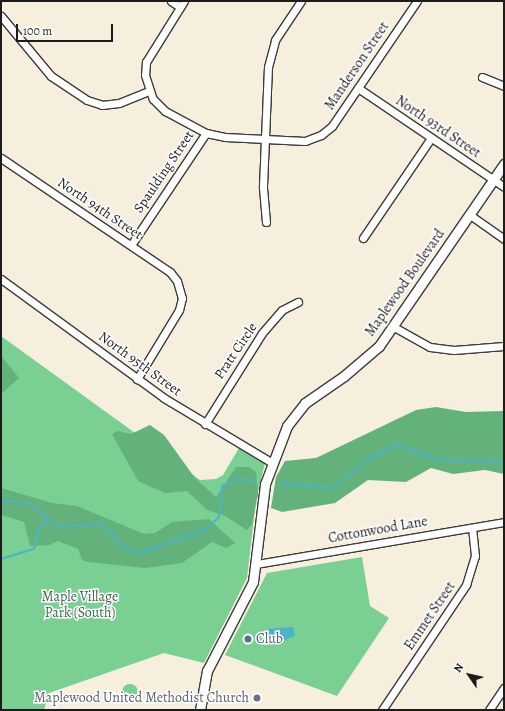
<!DOCTYPE html>
<html>
<head>
<meta charset="utf-8">
<style>
	body { margin:0 }
	#map { position:relative; width:505px; height:711px; overflow:hidden; background:#f6efdd; font-family:Alegreya,serif }
	div>[style] { position:absolute }
	.green>* { inset:0; background:#7acf92 }
	.round { border-radius:50% }
	.forest>* { inset:0; background:#63b27c }
	.water>* { inset:0; background:#4bb4c9 }
	.stream>* { height:2px; margin:-1px; padding:0 1px; transform-origin:1px; border-radius:1px; background:#4bb4c9 }
	.roads { filter:drop-shadow(1px 0 #3d3c39) drop-shadow(-1px 0 #3d3c39) drop-shadow(0 1px #3d3c39) drop-shadow(0 -1px #3d3c39) }
	.minor>* { height:7px; margin:-3.5px; padding:0 3.5px; transform-origin:3.5px; border-radius:3.5px; background:#fff }
	.tertiary>* { height:9px; margin:-4.5px; padding:0 4.5px; transform-origin:4.5px; border-radius:4.5px; background:#fff }
	.dots>* { width:11px; height:11px; translate:-50% -50%; box-sizing:border-box; border:2px solid #fff; border-radius:50% }
	span { translate:-50% -50%; white-space:nowrap; text-align:center; line-height:1.15; -webkit-text-stroke:3px #fff; paint-order:stroke }
	.street-label { font-size:14px; color:#1c1c1c }
	.park-label { font-size:14px; color:#42644b }
	.service-label { font-size:14px; color:#4e5e75 }
	.left { translate:0 -50%; text-align:left }
	.worship-label { font-size:14px; color:#5b616d }
	.right { translate:-100% -50%; text-align:right }
	.frame { position:absolute; inset:0; border:2px solid #1c1c1c; pointer-events:none }
	.north { position:absolute; left:449px; top:655px; width:40px; height:40px; -webkit-text-stroke:3px #fff; paint-order:stroke; rotate:304deg; font-size:11px; font-weight:700; line-height:16px; text-align:center; color:#1c1c1c }
	.north::after { content:''; display:block; margin:auto; width:14px; height:18px; background:#1c1c1c; clip-path:polygon(50% 0,100% 100%,50% 72%,0 100%) }
	.scale { position:absolute; left:16px; top:24px; width:97px; height:18px; box-sizing:border-box; border:2px solid #1c1c1c; border-top:0; padding-left:5px; font-size:12px; line-height:14px; white-space:nowrap; color:#1c1c1c; -webkit-text-stroke:3px #fff; paint-order:stroke }
</style>
</head>
<body>
<div id="map">
	<div class="green">
		<div style="clip-path:polygon(1px 336px,200px 480px,216px 479px,223px 475px,239px 448px,265px 463px,256px 500px,247px 578px,204px 663px,164px 653px,49px 693px,44px 710px,1px 710px)"></div>
		<div style="clip-path:polygon(362px 557px,370px 606px,389px 618px,337px 696px,225px 655px,267px 573px)"></div>
		<div class="round" style="left:122px;top:684px;width:16px;height:16px"></div>
	</div>
	<div class="forest">
		<div style="clip-path:polygon(1px 356px,19px 378px,2px 393px,1px 392px)"></div>
		<div style="clip-path:polygon(436px 407px,466px 412px,504px 411px,504px 474px,485px 470px,453px 474px,431px 468px,406px 482px,368px 480px,335px 503px,282px 512px,271px 508px,276px 477px,285px 461px,316px 458px,416px 410px)"></div>
		<div style="clip-path:polygon(150px 425px,164px 435px,195px 478px,216px 497px,236px 467px,249px 467px,256px 472px,258px 494px,252px 524px,247px 530px,225px 516px,207px 510px,187px 491px,165px 493px,138px 481px,112px 434px,118px 431px,131px 434px)"></div>
		<div style="clip-path:polygon(1px 488px,52px 503px,77px 506px,144px 534px,155px 533px,172px 522px,209px 519px,235px 543px,226px 548px,212px 542px,182px 563px,145px 568px,88px 562px,82px 560px,78px 549px,58px 541px,49px 545px,30px 546px,24px 522px,1px 515px)"></div>
	</div>
	<div class="water">
		<div style="clip-path:polygon(293px 627px,295px 636px,272px 645px,268px 629px)"></div>
	</div>
	<div class="stream">
		<div style="left:280px;top:483px;width:53px;rotate:5.4deg"></div>
		<div style="left:333px;top:488px;width:51px;rotate:-38.7deg"></div>
		<div style="left:373px;top:456px;width:27px;rotate:-24deg"></div>
		<div style="left:398px;top:445px;width:42px;rotate:21deg"></div>
		<div style="left:437px;top:460px;width:67px;rotate:1.7deg"></div>
		<div style="left:1px;top:501px;width:27px;rotate:4deg"></div>
		<div style="left:28px;top:503px;width:40px;rotate:37deg"></div>
		<div style="left:60px;top:527px;width:42px;rotate:-4.1deg"></div>
		<div style="left:102px;top:524px;width:34px;rotate:47deg"></div>
		<div style="left:125px;top:549px;width:15px;rotate:16deg"></div>
		<div style="left:139px;top:553px;width:70px;rotate:-19.2deg"></div>
		<div style="left:205px;top:530px;width:19px;rotate:-43deg"></div>
		<div style="left:219px;top:517px;width:31px;rotate:-84deg"></div>
		<div style="left:222px;top:486px;width:17px;rotate:-25deg"></div>
		<div style="left:237px;top:479px;width:18px;rotate:6deg"></div>
		<div style="left:1px;top:559px;width:34px;rotate:-17deg"></div>
		<div style="left:34px;top:549px;width:21px;rotate:-76deg"></div>
		<div style="left:39px;top:529px;width:12px;rotate:-48deg"></div>
	</div>
	<div class="roads">
		<div class="minor">
			<div style="left:171px;top:1px;width:11px;rotate:34deg"></div>
			<div style="left:184px;top:1px;width:72px;rotate:121.9deg"></div>
			<div style="left:146px;top:62px;width:13px;rotate:94deg"></div>
			<div style="left:145px;top:75px;width:25px;rotate:72deg"></div>
			<div style="left:153px;top:99px;width:17px;rotate:45deg"></div>
			<div style="left:165px;top:111px;width:47px;rotate:28.2deg"></div>
			<div style="left:206px;top:133px;width:19px;rotate:12deg"></div>
			<div style="left:225px;top:137px;width:80px;rotate:2.9deg"></div>
			<div style="left:305px;top:141px;width:17px;rotate:-21deg"></div>
			<div style="left:321px;top:135px;width:14px;rotate:-39deg"></div>
			<div style="left:332px;top:126px;width:151px;rotate:-55.8deg"></div>
			<div style="left:1px;top:16px;width:78px;rotate:50.2deg"></div>
			<div style="left:51px;top:76px;width:43px;rotate:33.7deg"></div>
			<div style="left:87px;top:100px;width:16px;rotate:18deg"></div>
			<div style="left:102px;top:105px;width:17px;rotate:-7deg"></div>
			<div style="left:119px;top:103px;width:32px;rotate:-22deg"></div>
			<div style="left:482px;top:77px;width:24px;rotate:22deg"></div>
			<div style="left:358px;top:88px;width:176px;rotate:34.1deg"></div>
			<div style="left:1px;top:158px;width:204px;rotate:34deg"></div>
			<div style="left:170px;top:272px;width:11px;rotate:52deg"></div>
			<div style="left:177px;top:281px;width:18px;rotate:74deg"></div>
			<div style="left:182px;top:298px;width:12px;rotate:104deg"></div>
			<div style="left:179px;top:310px;width:81px;rotate:121.3deg"></div>
			<div style="left:470px;top:215px;width:42px;rotate:35.2deg"></div>
			<div style="left:266px;top:222px;width:36px;rotate:-95deg"></div>
			<div style="left:263px;top:186px;width:119px;rotate:-87.6deg"></div>
			<div style="left:268px;top:67px;width:28px;rotate:-75deg"></div>
			<div style="left:275px;top:40px;width:47px;rotate:-56.3deg"></div>
			<div style="left:363px;top:238px;width:121px;rotate:-55.8deg"></div>
			<div style="left:131px;top:245px;width:135px;rotate:-56.2deg"></div>
			<div style="left:1px;top:279px;width:202px;rotate:36.1deg"></div>
			<div style="left:164px;top:398px;width:125px;rotate:30.9deg"></div>
			<div style="left:394px;top:327px;width:41px;rotate:29.1deg"></div>
			<div style="left:430px;top:347px;width:24px;rotate:7deg"></div>
			<div style="left:454px;top:350px;width:50px;rotate:-4.6deg"></div>
			<div style="left:205px;top:424px;width:107px;rotate:-57.9deg"></div>
			<div style="left:262px;top:333px;width:30px;rotate:-49deg"></div>
			<div style="left:282px;top:310px;width:18px;rotate:-27deg"></div>
			<div style="left:256px;top:564px;width:252px;rotate:-9.6deg"></div>
			<div style="left:382px;top:710px;width:151px;rotate:-56.1deg"></div>
			<div style="left:466px;top:585px;width:30px;rotate:-73deg"></div>
			<div style="left:475px;top:556px;width:28px;rotate:-96deg"></div>
			<div style="left:489px;top:710px;width:27px;rotate:-56deg"></div>
		</div>
		<div class="tertiary">
			<div style="left:200px;top:710px;width:40px;rotate:-80deg"></div>
			<div style="left:207px;top:671px;width:100px;rotate:-62.7deg"></div>
			<div style="left:253px;top:582px;width:99px;rotate:-83deg"></div>
			<div style="left:265px;top:484px;width:62px;rotate:-69.2deg"></div>
			<div style="left:287px;top:426px;width:29px;rotate:-52deg"></div>
			<div style="left:305px;top:403px;width:47px;rotate:-34.7deg"></div>
			<div style="left:344px;top:376px;width:46px;rotate:-40.6deg"></div>
			<div style="left:379px;top:346px;width:221px;rotate:-55.5deg"></div>
		</div>
	</div>
	<div class="dots">
		<div style="left:248px;top:639px;background:#5c6f8a"></div>
		<div style="left:257px;top:698px;background:#6b7280"></div>
	</div>
	<div class="street-label">
		<span style="left:357px;top:66px;rotate:-56deg">Manderson Street</span>
		<span style="left:438px;top:127px;rotate:34deg">North 93rd Street</span>
		<span style="left:164px;top:172px;rotate:-56deg">Spaulding Street</span>
		<span style="left:100px;top:209px;rotate:34deg">North 94th Street</span>
		<span style="left:405px;top:283px;rotate:-55deg">Maplewood Boulevard</span>
		<span style="left:236px;top:351px;rotate:-56deg">Pratt Circle</span>
		<span style="left:140px;top:364px;rotate:36deg">North 95th Street</span>
		<span style="left:378px;top:530px;rotate:-10deg">Cottonwood Lane</span>
		<span style="left:430px;top:616px;rotate:-56deg">Emmet Street</span>
	</div>
	<div class="park-label">
		<span style="left:80px;top:605px">Maple Village<br>Park (South)</span>
	</div>
	<div class="service-label">
		<span class="left" style="left:256px;top:639px">Club</span>
	</div>
	<div class="worship-label">
		<span class="right" style="left:249px;top:698px">Maplewood United Methodist Church</span>
	</div>
	<div class="frame"></div>
	<div class="north">N</div>
	<div class="scale">100 m</div>
</div>
</body>
</html>
